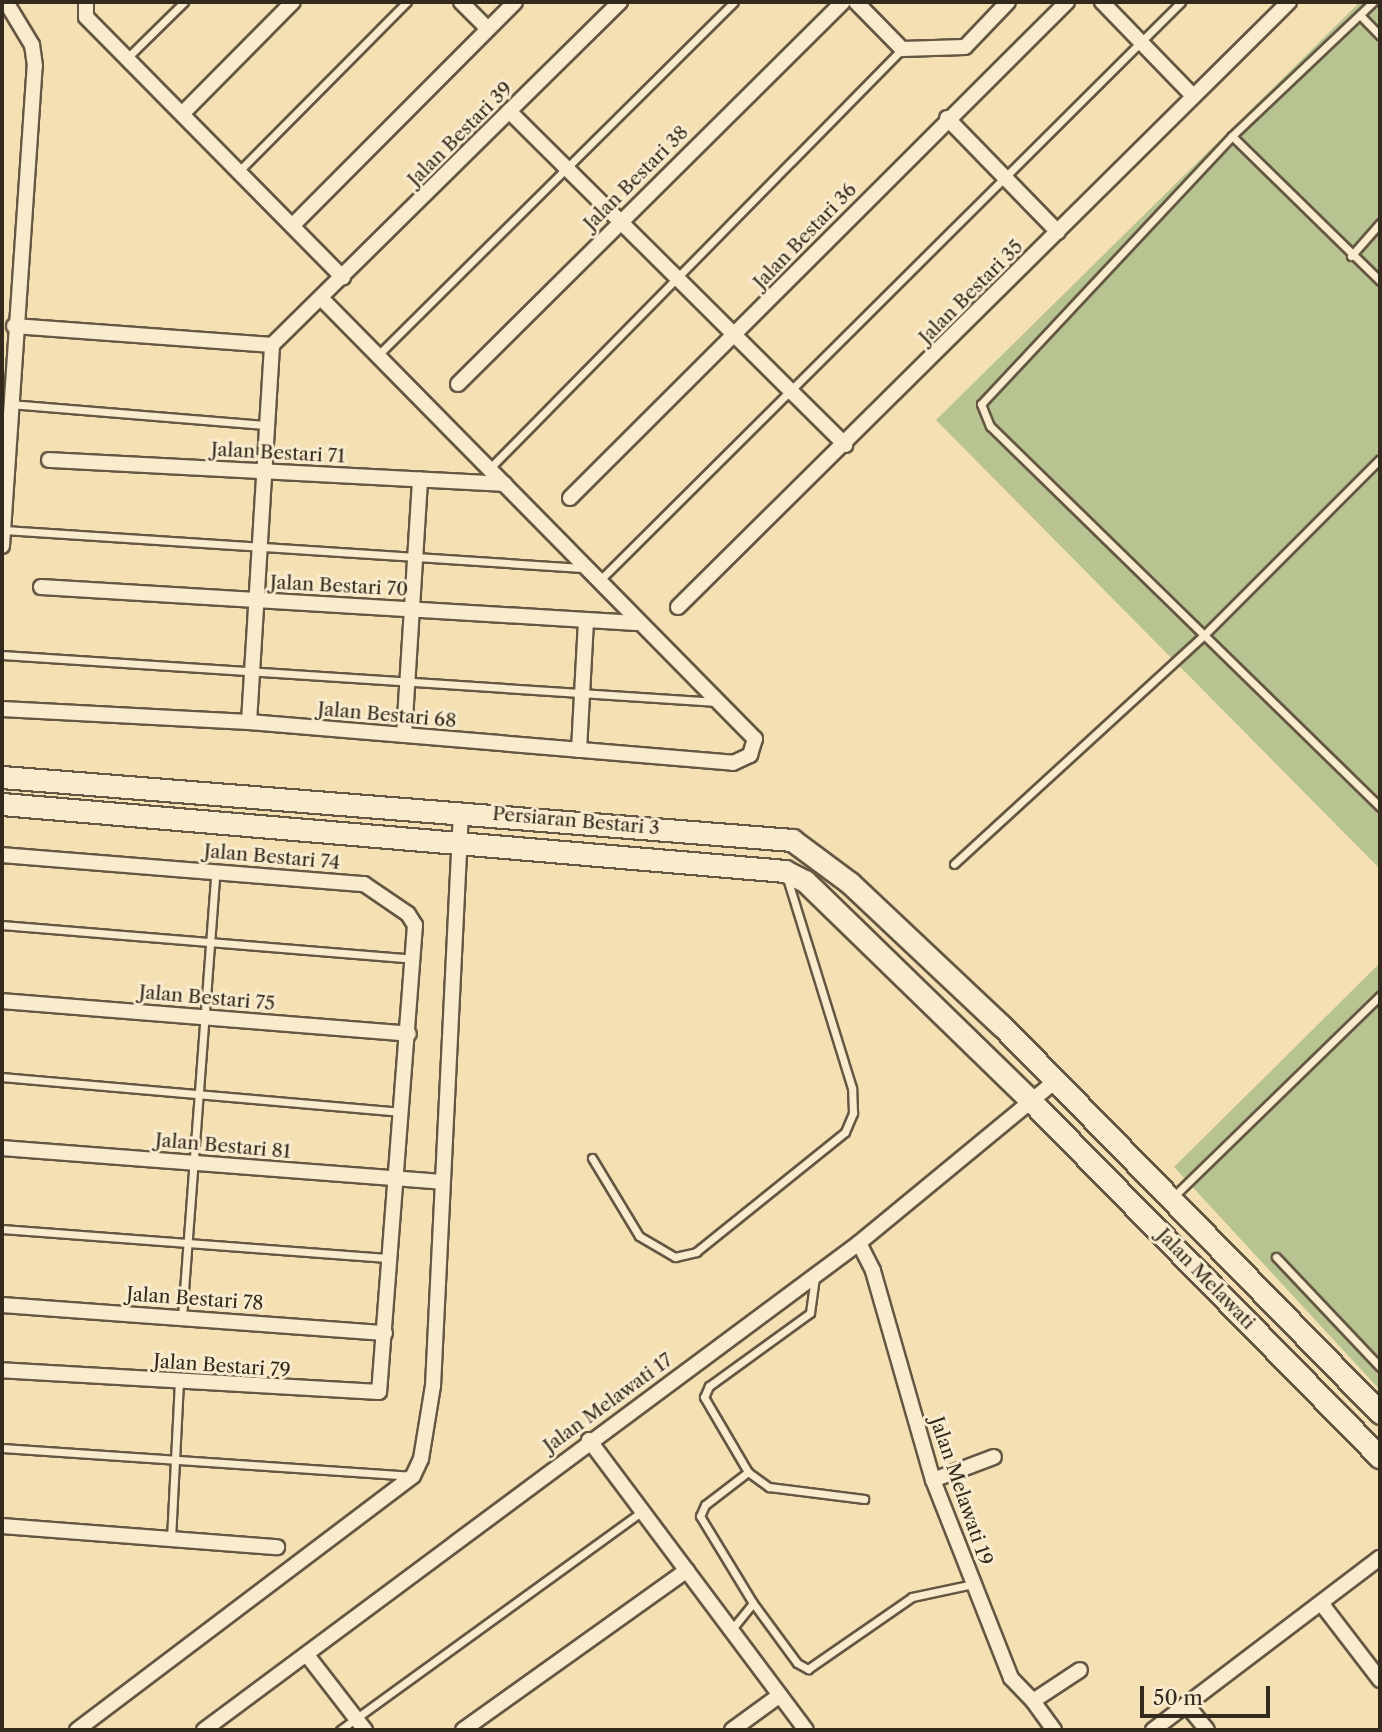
<!DOCTYPE html>
<html>
<head>
<meta charset="utf-8">
<style>
	body { margin:0 }
	#map { position:relative; width:1382px; height:1732px; overflow:hidden; background:#f5e0b4; font-family:"Libre Caslon Text",serif }
	div>[style] { position:absolute }
	.green>* { inset:0; background:#b7c390 }
	.roads { filter:drop-shadow(2px 0 #645743) drop-shadow(-2px 0 #645743) drop-shadow(0 2px #645743) drop-shadow(0 -2px #645743) }
	.lane>* { height:7px; margin:-3.5px; padding:0 3.5px; transform-origin:3.5px; border-radius:3.5px; background:#f8ebce }
	.street>* { height:14px; margin:-7px; padding:0 7px; transform-origin:7px; border-radius:7px; background:#f8ebce }
	.secondary>* { height:21px; margin:-10.5px; padding:0 10.5px; transform-origin:10.5px; border-radius:10.5px; background:#f8ebce }
	span { translate:-50% -50%; white-space:nowrap; text-align:center; line-height:1.15; -webkit-text-stroke:6px #f8ebce; paint-order:stroke }
	.street-label { font-size:19px; color:#33291d }
	.frame { position:absolute; inset:0; border:4px solid #33291d; pointer-events:none }
	.scale { position:absolute; left:1140px; top:1686px; width:130px; height:32px; box-sizing:border-box; border:4px solid #33291d; border-top:0; padding-left:9px; font-size:21px; line-height:24px; white-space:nowrap; color:#33291d; -webkit-text-stroke:5px #f8ebce; paint-order:stroke }
</style>
</head>
<body>
<div id="map">
	<div class="green">
		<div style="clip-path:polygon(1360px 2px,1380px 2px,1380px 869px,936px 420px)"></div>
		<div style="clip-path:polygon(1380px 963px,1380px 1390px,1174px 1167px)"></div>
	</div>
	<div class="roads">
		<div class="lane">
			<div style="left:1373px;top:2px;width:195px;rotate:136.5deg"></div>
			<div style="left:1232px;top:136px;width:207px;rotate:44.4deg"></div>
			<div style="left:1360px;top:15px;width:29px;rotate:46deg"></div>
			<div style="left:127px;top:58px;width:80px;rotate:-44.5deg"></div>
			<div style="left:1232px;top:136px;width:367px;rotate:133.1deg"></div>
			<div style="left:981px;top:404px;width:24px;rotate:68deg"></div>
			<div style="left:990px;top:426px;width:545px;rotate:44.33deg"></div>
			<div style="left:240px;top:170px;width:237px;rotate:-45.2deg"></div>
			<div style="left:1351px;top:256px;width:44px;rotate:-48.7deg"></div>
			<div style="left:378px;top:355px;width:501px;rotate:-44.76deg"></div>
			<div style="left:10px;top:404px;width:258px;rotate:4.7deg"></div>
			<div style="left:489px;top:469px;width:589px;rotate:-45.48deg"></div>
			<div style="left:4px;top:530px;width:579px;rotate:3.76deg"></div>
			<div style="left:599px;top:581px;width:821px;rotate:-44.85deg"></div>
			<div style="left:2px;top:655px;width:717px;rotate:3.76deg"></div>
			<div style="left:954px;top:864px;width:340px;rotate:-42.5deg"></div>
			<div style="left:1205px;top:634px;width:247px;rotate:-45deg"></div>
			<div style="left:2px;top:925px;width:412px;rotate:4.7deg"></div>
			<div style="left:2px;top:1077px;width:401px;rotate:5deg"></div>
			<div style="left:592px;top:1158px;width:91px;rotate:58.9deg"></div>
			<div style="left:639px;top:1236px;width:42px;rotate:30.3deg"></div>
			<div style="left:675px;top:1257px;width:22px;rotate:-13deg"></div>
			<div style="left:696px;top:1252px;width:191px;rotate:-38.8deg"></div>
			<div style="left:845px;top:1132px;width:21px;rotate:-67deg"></div>
			<div style="left:853px;top:1113px;width:25px;rotate:-92deg"></div>
			<div style="left:852px;top:1088px;width:220px;rotate:-107.2deg"></div>
			<div style="left:1173px;top:1197px;width:289px;rotate:-44.2deg"></div>
			<div style="left:2px;top:1229px;width:389px;rotate:4.3deg"></div>
			<div style="left:1276px;top:1257px;width:151px;rotate:46.6deg"></div>
			<div style="left:815px;top:1277px;width:36px;rotate:98deg"></div>
			<div style="left:810px;top:1313px;width:125px;rotate:144.1deg"></div>
			<div style="left:709px;top:1386px;width:12px;rotate:114deg"></div>
			<div style="left:704px;top:1397px;width:87px;rotate:59.6deg"></div>
			<div style="left:748px;top:1472px;width:26px;rotate:36deg"></div>
			<div style="left:769px;top:1487px;width:96px;rotate:7.2deg"></div>
			<div style="left:182px;top:1317px;width:445px;rotate:-85.7deg"></div>
			<div style="left:2px;top:1448px;width:409px;rotate:3.9deg"></div>
			<div style="left:748px;top:1472px;width:54px;rotate:142.5deg"></div>
			<div style="left:705px;top:1505px;width:12px;rotate:114deg"></div>
			<div style="left:700px;top:1516px;width:102px;rotate:58.7deg"></div>
			<div style="left:753px;top:1603px;width:74px;rotate:53.7deg"></div>
			<div style="left:797px;top:1663px;width:13px;rotate:29deg"></div>
			<div style="left:808px;top:1669px;width:126px;rotate:-34.7deg"></div>
			<div style="left:912px;top:1597px;width:62px;rotate:-12deg"></div>
			<div style="left:171px;top:1539px;width:157px;rotate:-87.1deg"></div>
			<div style="left:732px;top:1629px;width:33px;rotate:-51deg"></div>
			<div style="left:340px;top:1730px;width:373px;rotate:-35.9deg"></div>
		</div>
		<div class="street">
			<div style="left:86px;top:2px;width:15px;rotate:90deg"></div>
			<div style="left:86px;top:17px;width:366px;rotate:45.4deg"></div>
			<div style="left:461px;top:2px;width:38px;rotate:45deg"></div>
			<div style="left:856px;top:2px;width:66px;rotate:45.6deg"></div>
			<div style="left:902px;top:49px;width:63px;rotate:-1.8deg"></div>
			<div style="left:965px;top:47px;width:62px;rotate:-46.3deg"></div>
			<div style="left:1102px;top:2px;width:129px;rotate:45.9deg"></div>
			<div style="left:509px;top:111px;width:474px;rotate:44.8deg"></div>
			<div style="left:183px;top:113px;width:156px;rotate:-45.3deg"></div>
			<div style="left:947px;top:118px;width:159px;rotate:45.8deg"></div>
			<div style="left:294px;top:224px;width:313px;rotate:-45.1deg"></div>
			<div style="left:14px;top:326px;width:259px;rotate:4.2deg"></div>
			<div style="left:272px;top:345px;width:489px;rotate:-44.6deg"></div>
			<div style="left:458px;top:384px;width:542px;rotate:-44.78deg"></div>
			<div style="left:49px;top:460px;width:456px;rotate:3deg"></div>
			<div style="left:570px;top:498px;width:702px;rotate:-44.94deg"></div>
			<div style="left:2px;top:546px;width:481px;rotate:-86.1deg"></div>
			<div style="left:35px;top:66px;width:21px;rotate:-98deg"></div>
			<div style="left:32px;top:45px;width:50px;rotate:-121.2deg"></div>
			<div style="left:41px;top:587px;width:596px;rotate:3.46deg"></div>
			<div style="left:678px;top:607px;width:860px;rotate:-44.72deg"></div>
			<div style="left:2px;top:709px;width:247px;rotate:3deg"></div>
			<div style="left:249px;top:722px;width:486px;rotate:4.8deg"></div>
			<div style="left:733px;top:763px;width:19px;rotate:-25deg"></div>
			<div style="left:750px;top:755px;width:17px;rotate:-73deg"></div>
			<div style="left:755px;top:739px;width:617px;rotate:-134.54deg"></div>
			<div style="left:249px;top:722px;width:378px;rotate:-86.5deg"></div>
			<div style="left:404px;top:735px;width:256px;rotate:-86.4deg"></div>
			<div style="left:579px;top:750px;width:130px;rotate:-86.9deg"></div>
			<div style="left:2px;top:855px;width:363px;rotate:4.6deg"></div>
			<div style="left:364px;top:884px;width:53px;rotate:34.3deg"></div>
			<div style="left:408px;top:914px;width:13px;rotate:58deg"></div>
			<div style="left:415px;top:925px;width:468px;rotate:94.4deg"></div>
			<div style="left:379px;top:1392px;width:378px;rotate:-176.7deg"></div>
			<div style="left:2px;top:1001px;width:408px;rotate:4.6deg"></div>
			<div style="left:2px;top:1148px;width:441px;rotate:4.4deg"></div>
			<div style="left:859px;top:1243px;width:31px;rotate:63deg"></div>
			<div style="left:873px;top:1271px;width:217px;rotate:74deg"></div>
			<div style="left:933px;top:1480px;width:213px;rotate:68.5deg"></div>
			<div style="left:1011px;top:1678px;width:32px;rotate:46deg"></div>
			<div style="left:1033px;top:1701px;width:56px;rotate:-33.4deg"></div>
			<div style="left:2px;top:1305px;width:384px;rotate:4.2deg"></div>
			<div style="left:589px;top:1440px;width:362px;rotate:53.2deg"></div>
			<div style="left:933px;top:1480px;width:65px;rotate:-20.7deg"></div>
			<div style="left:2px;top:1526px;width:276px;rotate:4.4deg"></div>
			<div style="left:1321px;top:1603px;width:97px;rotate:52.5deg"></div>
			<div style="left:307px;top:1655px;width:95px;rotate:52.3deg"></div>
			<div style="left:1033px;top:1701px;width:36px;rotate:54deg"></div>
			<div style="left:1186px;top:1704px;width:33px;rotate:51deg"></div>
			<div style="left:77px;top:1730px;width:421px;rotate:-37.1deg"></div>
			<div style="left:413px;top:1476px;width:19px;rotate:-65deg"></div>
			<div style="left:421px;top:1459px;width:74px;rotate:-80.7deg"></div>
			<div style="left:433px;top:1386px;width:576px;rotate:-87.21deg"></div>
			<div style="left:204px;top:1730px;width:816px;rotate:-36.63deg"></div>
			<div style="left:859px;top:1243px;width:256px;rotate:-39.5deg"></div>
			<div style="left:463px;top:1730px;width:275px;rotate:-35.5deg"></div>
			<div style="left:732px;top:1730px;width:59px;rotate:-36.1deg"></div>
			<div style="left:1153px;top:1730px;width:285px;rotate:-37.2deg"></div>
		</div>
		<div class="secondary">
			<div style="left:2px;top:777px;width:793px;rotate:4.56deg"></div>
			<div style="left:792px;top:840px;width:72px;rotate:36.6deg"></div>
			<div style="left:850px;top:883px;width:209px;rotate:43.3deg"></div>
			<div style="left:1002px;top:1026px;width:541px;rotate:45.67deg"></div>
			<div style="left:2px;top:804px;width:786px;rotate:4.89deg"></div>
			<div style="left:785px;top:871px;width:22px;rotate:27deg"></div>
			<div style="left:805px;top:881px;width:317px;rotate:44.2deg"></div>
			<div style="left:1032px;top:1102px;width:497px;rotate:45.6deg"></div>
		</div>
	</div>
	<div class="street-label">
		<span style="left:460px;top:134px;rotate:-45deg">Jalan Bestari 39</span>
		<span style="left:636px;top:178px;rotate:-45deg">Jalan Bestari 38</span>
		<span style="left:805px;top:236px;rotate:-46deg">Jalan Bestari 36</span>
		<span style="left:971px;top:292px;rotate:-45deg">Jalan Bestari 35</span>
		<span style="left:278px;top:453px;rotate:3deg">Jalan Bestari 71</span>
		<span style="left:339px;top:586px;rotate:3deg">Jalan Bestari 70</span>
		<span style="left:387px;top:715px;rotate:5deg">Jalan Bestari 68</span>
		<span style="left:576px;top:821px;rotate:5deg">Persiaran Bestari 3</span>
		<span style="left:272px;top:857px;rotate:5deg">Jalan Bestari 74</span>
		<span style="left:207px;top:998px;rotate:5deg">Jalan Bestari 75</span>
		<span style="left:223px;top:1146px;rotate:5deg">Jalan Bestari 81</span>
		<span style="left:1206px;top:1279px;rotate:46deg">Jalan Melawati</span>
		<span style="left:195px;top:1299px;rotate:4deg">Jalan Bestari 78</span>
		<span style="left:222px;top:1366px;rotate:4deg">Jalan Bestari 79</span>
		<span style="left:608px;top:1403px;rotate:-36deg">Jalan Melawati 17</span>
		<span style="left:961px;top:1491px;rotate:71deg">Jalan Melawati 19</span>
	</div>
	<div class="frame"></div>
	<div class="scale">50 m</div>
</div>
</body>
</html>
